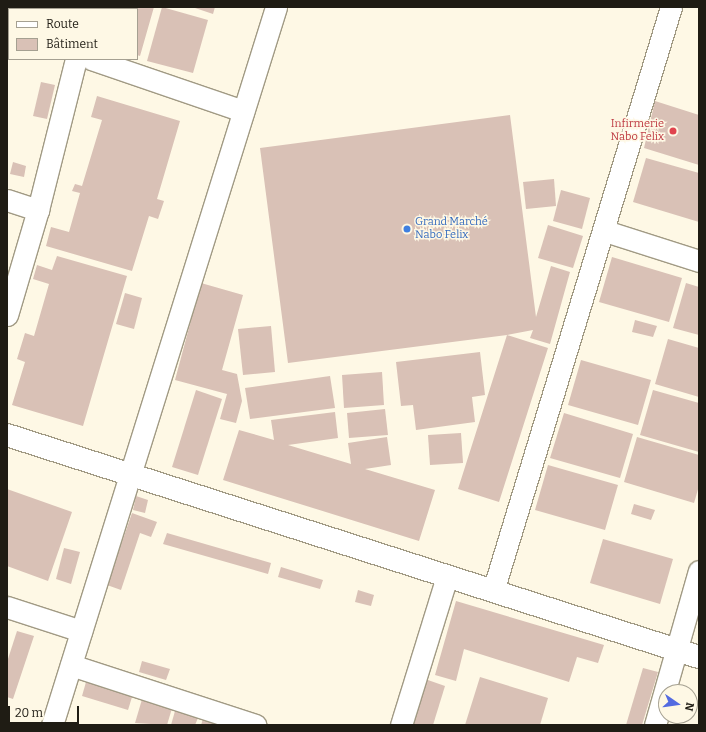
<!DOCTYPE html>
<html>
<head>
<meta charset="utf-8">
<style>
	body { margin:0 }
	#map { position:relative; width:706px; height:732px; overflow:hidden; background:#fef8e5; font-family:Bitter,serif }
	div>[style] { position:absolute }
	.building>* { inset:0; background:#d9c1b6 }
	.roads { filter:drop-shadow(1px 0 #a19a84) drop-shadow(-1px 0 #a19a84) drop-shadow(0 1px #a19a84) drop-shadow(0 -1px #a19a84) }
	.minor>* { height:21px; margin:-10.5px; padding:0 10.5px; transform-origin:10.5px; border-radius:10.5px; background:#fff }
	.tertiary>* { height:22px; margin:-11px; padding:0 11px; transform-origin:11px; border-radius:11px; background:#fff }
	.dots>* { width:11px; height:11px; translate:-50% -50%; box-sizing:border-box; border:2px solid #fef8e5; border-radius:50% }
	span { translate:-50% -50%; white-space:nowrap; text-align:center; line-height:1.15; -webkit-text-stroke:3px #fef8e5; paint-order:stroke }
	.health-label { font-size:11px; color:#be3a42 }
	.right { translate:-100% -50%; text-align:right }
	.shop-label { font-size:11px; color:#366cbe }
	.left { translate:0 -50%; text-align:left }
	.frame { position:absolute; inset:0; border:8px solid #1f1c14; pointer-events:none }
	.legend { position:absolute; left:8px; top:8px; width:130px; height:52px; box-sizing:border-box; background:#fef8e5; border:1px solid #a5a091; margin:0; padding:5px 7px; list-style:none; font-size:12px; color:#1f1c14 }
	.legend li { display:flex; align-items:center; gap:8px; height:20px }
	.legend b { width:20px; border:1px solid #a5a091 }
	.north { position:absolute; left:658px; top:684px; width:40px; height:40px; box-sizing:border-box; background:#fef8e5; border:1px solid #a5a091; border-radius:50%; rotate:103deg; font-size:11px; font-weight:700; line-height:16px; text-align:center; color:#1f1c14 }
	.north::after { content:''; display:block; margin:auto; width:14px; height:18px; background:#546be1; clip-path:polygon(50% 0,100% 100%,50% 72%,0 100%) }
	.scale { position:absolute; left:8px; top:706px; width:71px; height:18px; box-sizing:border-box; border:2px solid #1f1c14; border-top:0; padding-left:5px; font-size:12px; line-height:14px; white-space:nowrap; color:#1f1c14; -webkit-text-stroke:3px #fef8e5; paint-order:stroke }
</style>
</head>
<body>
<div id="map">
	<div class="building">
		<div style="clip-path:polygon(7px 7px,63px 7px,62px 9px)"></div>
		<div style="clip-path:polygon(112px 7px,154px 7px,140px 56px,137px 55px,137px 9px,112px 9px)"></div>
		<div style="clip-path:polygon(162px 7px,208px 20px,193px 73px,147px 61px)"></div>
		<div style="clip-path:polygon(192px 7px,215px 7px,213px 14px)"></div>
		<div style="clip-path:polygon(41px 82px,55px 85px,47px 119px,33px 116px)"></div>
		<div style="clip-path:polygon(97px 96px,180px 121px,157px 199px,164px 201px,158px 219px,149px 216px,132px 271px,46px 246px,51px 227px,69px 232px,80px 193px,72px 191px,75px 184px,82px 186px,102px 120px,91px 117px)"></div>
		<div style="clip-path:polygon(655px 101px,699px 115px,699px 165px,644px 148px)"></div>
		<div style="clip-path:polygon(510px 115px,536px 317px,551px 266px,570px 272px,550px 344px,530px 338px,533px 330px,507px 335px,548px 348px,499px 502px,458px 489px,507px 335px,288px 363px,260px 148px)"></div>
		<div style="clip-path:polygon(646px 158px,699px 173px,699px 222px,633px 202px)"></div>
		<div style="clip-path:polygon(13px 162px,26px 166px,24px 177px,10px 174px)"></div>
		<div style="clip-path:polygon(554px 179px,556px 206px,526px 209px,523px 182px)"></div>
		<div style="clip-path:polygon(561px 190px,590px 198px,582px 229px,553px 221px)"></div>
		<div style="clip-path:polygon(548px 225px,583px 236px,573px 268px,538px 258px)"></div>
		<div style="clip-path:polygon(57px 256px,127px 276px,83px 426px,12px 405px,25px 362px,17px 359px,25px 333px,34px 336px,49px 284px,33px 279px,37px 265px,52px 270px)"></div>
		<div style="clip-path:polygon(612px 257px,682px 278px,669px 322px,599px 302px)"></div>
		<div style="clip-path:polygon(201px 283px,243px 295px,222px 370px,237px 374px,242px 401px,236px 423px,220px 419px,227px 394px,175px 380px)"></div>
		<div style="clip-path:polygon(686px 283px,699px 287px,699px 335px,673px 328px)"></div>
		<div style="clip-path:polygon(125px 293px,142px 298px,134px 329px,116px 324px)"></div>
		<div style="clip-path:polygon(635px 320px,657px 326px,653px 337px,632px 332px)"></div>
		<div style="clip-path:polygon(271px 326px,275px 372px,243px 375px,238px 329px)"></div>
		<div style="clip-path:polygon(668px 339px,699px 348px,699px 397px,655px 384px)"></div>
		<div style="clip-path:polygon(480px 352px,485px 395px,472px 397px,475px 422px,416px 430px,413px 405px,401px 406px,396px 362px)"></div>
		<div style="clip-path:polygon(581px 360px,651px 380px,638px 425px,568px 405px)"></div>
		<div style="clip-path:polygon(382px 372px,384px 405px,344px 408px,342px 375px)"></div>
		<div style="clip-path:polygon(330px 376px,335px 408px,250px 419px,245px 388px)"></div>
		<div style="clip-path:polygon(196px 390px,222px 399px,198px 475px,172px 467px)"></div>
		<div style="clip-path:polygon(653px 390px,699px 403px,699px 452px,640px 435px)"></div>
		<div style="clip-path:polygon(385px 409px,388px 435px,349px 438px,347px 413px)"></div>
		<div style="clip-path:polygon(335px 412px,338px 438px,288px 445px,351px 464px,348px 443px,387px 437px,391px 465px,365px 469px,435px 490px,419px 541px,223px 480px,239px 430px,274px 440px,271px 420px)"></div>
		<div style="clip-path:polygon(564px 413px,633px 434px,620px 478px,550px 458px)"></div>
		<div style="clip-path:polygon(461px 433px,463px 463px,430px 465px,428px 435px)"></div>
		<div style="clip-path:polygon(637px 437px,699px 455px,699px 486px,694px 503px,624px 482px)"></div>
		<div style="clip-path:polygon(548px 465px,618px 485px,605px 530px,535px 510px)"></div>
		<div style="clip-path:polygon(7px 489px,72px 512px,48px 581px,7px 566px)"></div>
		<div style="clip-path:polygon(136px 496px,148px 500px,145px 513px,133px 510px)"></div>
		<div style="clip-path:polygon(634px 504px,655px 510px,651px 520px,631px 514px)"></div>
		<div style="clip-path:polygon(132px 513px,157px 522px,151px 537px,140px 533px,121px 590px,107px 585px)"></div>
		<div style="clip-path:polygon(167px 533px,271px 563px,268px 574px,163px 544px)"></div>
		<div style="clip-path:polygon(603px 539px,673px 559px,660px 604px,590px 583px)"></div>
		<div style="clip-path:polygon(64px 548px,80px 552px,71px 584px,56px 579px)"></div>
		<div style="clip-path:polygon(281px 567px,323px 580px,320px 589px,278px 577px)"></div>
		<div style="clip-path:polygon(358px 590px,374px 595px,371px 606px,355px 602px)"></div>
		<div style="clip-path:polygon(456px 601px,604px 645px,598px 663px,577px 657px,569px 682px,464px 649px,456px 681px,435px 675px)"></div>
		<div style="clip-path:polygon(17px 631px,34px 636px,13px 699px,7px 697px,7px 662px)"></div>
		<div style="clip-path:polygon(142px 661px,170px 669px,166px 680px,139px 672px)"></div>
		<div style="clip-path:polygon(643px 668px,658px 672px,642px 725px,626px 725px)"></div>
		<div style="clip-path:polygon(480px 677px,548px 698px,540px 725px,465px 725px)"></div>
		<div style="clip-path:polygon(425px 679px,445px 686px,433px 725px,411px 725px)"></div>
		<div style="clip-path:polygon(86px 682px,132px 697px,128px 710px,82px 696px)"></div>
		<div style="clip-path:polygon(143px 696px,173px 705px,167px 725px,135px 723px)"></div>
		<div style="clip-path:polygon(175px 711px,198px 718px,195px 725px,171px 725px)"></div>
		<div style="clip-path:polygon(203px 719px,219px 725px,201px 725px)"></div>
	</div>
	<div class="roads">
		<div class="minor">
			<div style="left:91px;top:9px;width:2px;rotate:-90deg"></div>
			<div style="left:7px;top:35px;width:2px"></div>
			<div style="left:91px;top:59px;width:161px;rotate:18.9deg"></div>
			<div style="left:7px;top:200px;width:33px;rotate:18deg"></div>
			<div style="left:605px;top:231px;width:99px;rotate:17.7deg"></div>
			<div style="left:7px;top:315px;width:109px;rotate:-73.6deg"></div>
			<div style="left:38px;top:210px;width:156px;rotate:-75.9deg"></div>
			<div style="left:493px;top:591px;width:611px;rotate:-73.05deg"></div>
			<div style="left:7px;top:607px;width:78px;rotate:18deg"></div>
			<div style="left:71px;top:665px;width:194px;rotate:18deg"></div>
			<div style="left:52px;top:725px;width:752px;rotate:-72.67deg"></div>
			<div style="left:401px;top:725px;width:156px;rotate:-72.8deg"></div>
			<div style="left:655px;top:725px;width:160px;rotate:-74.1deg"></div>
		</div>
		<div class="tertiary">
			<div style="left:7px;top:435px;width:727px;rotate:17.79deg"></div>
		</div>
	</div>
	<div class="dots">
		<div style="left:673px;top:131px;background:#e0444e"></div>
		<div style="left:407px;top:229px;background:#3f7fe0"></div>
	</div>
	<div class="health-label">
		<span class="right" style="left:664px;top:131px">Infirmerie<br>Nabo Felix</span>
	</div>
	<div class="shop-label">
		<span class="left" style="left:415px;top:229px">Grand Marché<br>Nabo Felix</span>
	</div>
	<div class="frame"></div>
	<ul class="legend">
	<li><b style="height:5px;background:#fff"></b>Route</li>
	<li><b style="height:11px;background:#d9c1b6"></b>Bâtiment</li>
	</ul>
	<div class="north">N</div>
	<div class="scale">20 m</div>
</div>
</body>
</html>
